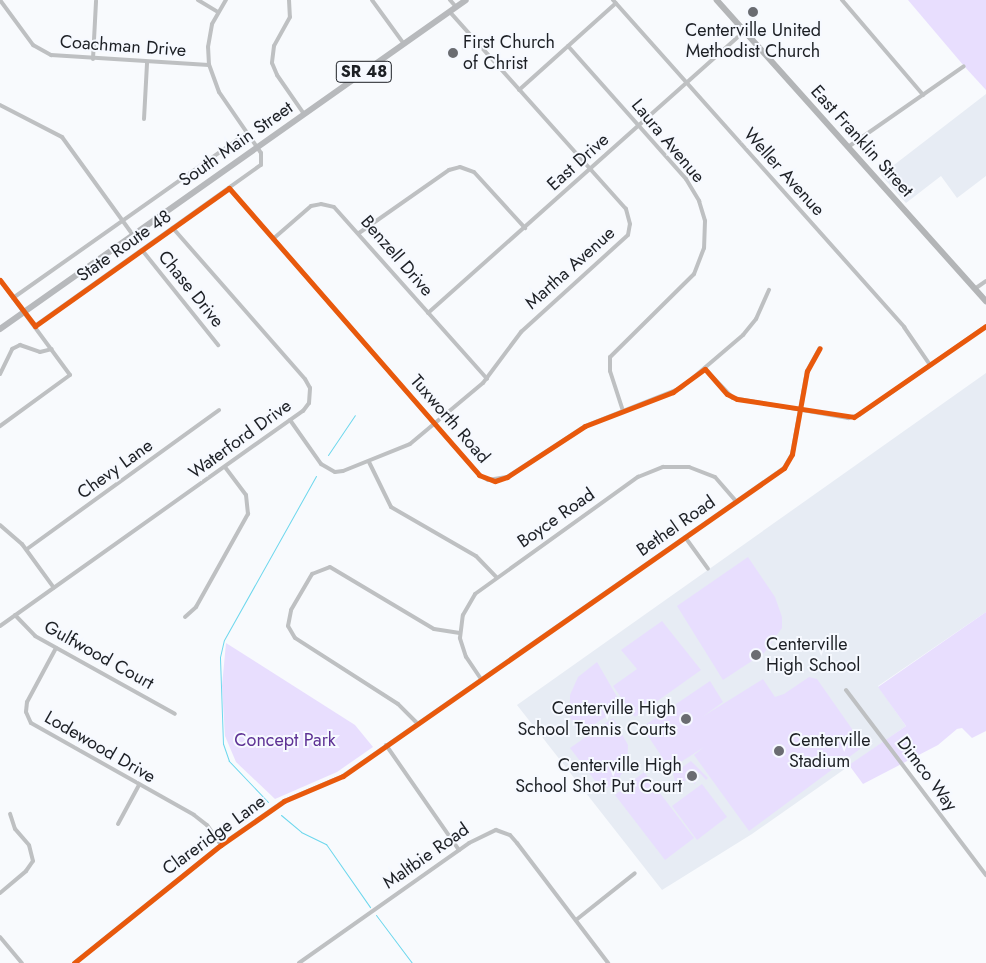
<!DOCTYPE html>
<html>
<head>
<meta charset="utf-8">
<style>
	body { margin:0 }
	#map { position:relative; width:986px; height:963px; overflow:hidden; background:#f8fafd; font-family:Jost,sans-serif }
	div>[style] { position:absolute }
	.built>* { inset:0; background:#e7ecf4 }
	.green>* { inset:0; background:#e8defe }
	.stream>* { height:1px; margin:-0.5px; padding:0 0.5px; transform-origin:0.5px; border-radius:0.5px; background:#6dd7ed }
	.street>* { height:4px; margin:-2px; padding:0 2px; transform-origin:2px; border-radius:2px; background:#bec0c2 }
	.secondary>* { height:5.5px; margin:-2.75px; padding:0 2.75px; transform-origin:2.75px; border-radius:2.75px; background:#b3b5b7 }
	.primary>* { height:6px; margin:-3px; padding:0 3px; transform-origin:3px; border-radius:3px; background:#b7b9bc }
	.cycleway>* { height:5px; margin:-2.5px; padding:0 2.5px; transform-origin:2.5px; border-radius:2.5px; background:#e8590c }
	.dots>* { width:14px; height:14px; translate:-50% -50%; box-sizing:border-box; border:2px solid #f6f9ff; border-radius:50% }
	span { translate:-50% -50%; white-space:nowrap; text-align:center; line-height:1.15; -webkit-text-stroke:4px #f6f9ff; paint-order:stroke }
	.shield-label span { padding:1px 4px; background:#f6f9ff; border:1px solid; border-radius:4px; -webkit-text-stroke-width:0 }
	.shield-label { font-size:16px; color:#1d2025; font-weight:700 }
	.poi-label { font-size:18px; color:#1d2025 }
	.left { translate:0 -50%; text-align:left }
	.right { translate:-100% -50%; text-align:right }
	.street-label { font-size:18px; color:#1d2025 }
	.park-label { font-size:18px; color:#5e3295 }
</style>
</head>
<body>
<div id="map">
	<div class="built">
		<div style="clip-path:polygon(986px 94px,986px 176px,957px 198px,941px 176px,906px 203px,881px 175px)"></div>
		<div style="clip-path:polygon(986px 373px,986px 612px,878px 686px,906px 726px,752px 834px,662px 890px,517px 705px)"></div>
	</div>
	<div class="green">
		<div style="clip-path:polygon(908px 0,986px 0,986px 90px,964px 66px)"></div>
		<div style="clip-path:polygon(748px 557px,775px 597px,782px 617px,782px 628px,764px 653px,723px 680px,677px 606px)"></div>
		<div style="clip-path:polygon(986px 612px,986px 731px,972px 738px,962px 728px,957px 729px,938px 745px,863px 784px,849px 765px,906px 726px,878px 687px)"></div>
		<div style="clip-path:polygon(662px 621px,701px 670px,635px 717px,613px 686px,637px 669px,621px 650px)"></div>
		<div style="clip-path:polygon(226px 643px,355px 725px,373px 747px,337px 772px,275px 799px,236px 762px,225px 736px,222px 686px)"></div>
		<div style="clip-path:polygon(597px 662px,620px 702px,618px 709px,579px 734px,570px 717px,570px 695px,578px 677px)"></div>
		<div style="clip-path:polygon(809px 677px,817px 679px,864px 746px,749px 831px,694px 755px,704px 747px,670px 769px,642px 727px,710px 681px,723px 702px,702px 717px,763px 679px,775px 697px,784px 694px)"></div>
		<div style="clip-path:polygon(613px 718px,628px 745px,627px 765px,618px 780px,603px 791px,570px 748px)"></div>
		<div style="clip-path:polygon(691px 761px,708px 778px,706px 780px,699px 772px,695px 784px,689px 779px,676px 785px,673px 774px)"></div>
		<div style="clip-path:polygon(644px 772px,694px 838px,665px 860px,615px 795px)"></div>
		<div style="clip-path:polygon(702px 784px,727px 817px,697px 840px,672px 806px)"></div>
	</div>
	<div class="stream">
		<div style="left:328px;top:455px;width:48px;rotate:-56deg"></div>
		<div style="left:268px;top:802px;width:57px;rotate:-133.6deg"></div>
		<div style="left:229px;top:761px;width:18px;rotate:-109deg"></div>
		<div style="left:223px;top:744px;width:87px;rotate:-92deg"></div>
		<div style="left:220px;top:657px;width:17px;rotate:-77deg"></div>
		<div style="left:224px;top:640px;width:188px;rotate:-60.7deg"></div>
		<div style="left:281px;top:815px;width:26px;rotate:40deg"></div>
		<div style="left:301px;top:832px;width:28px;rotate:26deg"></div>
		<div style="left:326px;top:844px;width:77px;rotate:55.1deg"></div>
		<div style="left:376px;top:915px;width:60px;rotate:53.1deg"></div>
	</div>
	<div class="street">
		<div style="left:0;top:0;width:56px;rotate:53.7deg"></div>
		<div style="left:33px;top:45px;width:21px;rotate:29deg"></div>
		<div style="left:51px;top:55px;width:158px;rotate:3.6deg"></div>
		<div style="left:198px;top:0;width:23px;rotate:31deg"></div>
		<div style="left:289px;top:0;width:17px;rotate:87deg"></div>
		<div style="left:290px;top:17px;width:33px;rotate:119deg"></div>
		<div style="left:274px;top:46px;width:17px;rotate:97deg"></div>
		<div style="left:272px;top:63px;width:13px;rotate:67deg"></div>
		<div style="left:277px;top:75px;width:47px;rotate:55.3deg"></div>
		<div style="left:372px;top:0;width:54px;rotate:54deg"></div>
		<div style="left:450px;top:0;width:9px;rotate:49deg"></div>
		<div style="left:613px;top:0;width:438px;rotate:48.3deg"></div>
		<div style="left:904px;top:327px;width:46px;rotate:55.6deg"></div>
		<div style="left:842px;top:0;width:125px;rotate:49.5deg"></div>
		<div style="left:568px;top:46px;width:178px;rotate:48.4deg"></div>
		<div style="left:686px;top:179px;width:26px;rotate:59deg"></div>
		<div style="left:699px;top:201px;width:21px;rotate:73deg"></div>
		<div style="left:705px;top:221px;width:27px;rotate:92deg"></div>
		<div style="left:704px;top:248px;width:28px;rotate:111deg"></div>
		<div style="left:694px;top:274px;width:118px;rotate:135.3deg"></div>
		<div style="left:610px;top:357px;width:14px;rotate:90deg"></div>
		<div style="left:610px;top:371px;width:42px;rotate:72deg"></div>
		<div style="left:93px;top:59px;width:58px;rotate:-87deg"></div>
		<div style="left:519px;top:90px;width:130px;rotate:-41.9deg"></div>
		<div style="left:0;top:105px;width:70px;rotate:27.3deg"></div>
		<div style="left:62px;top:137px;width:121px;rotate:54.1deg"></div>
		<div style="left:144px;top:119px;width:56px;rotate:-86.9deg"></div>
		<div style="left:848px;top:147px;width:141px;rotate:-34.9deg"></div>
		<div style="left:229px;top:188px;width:381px;rotate:48.9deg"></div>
		<div style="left:479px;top:475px;width:10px;rotate:29deg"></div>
		<div style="left:488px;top:480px;width:19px;rotate:-9deg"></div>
		<div style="left:507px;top:477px;width:93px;rotate:-33.2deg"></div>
		<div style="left:585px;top:426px;width:103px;rotate:-21.6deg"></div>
		<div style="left:681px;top:388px;width:82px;rotate:-40.5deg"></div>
		<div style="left:743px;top:335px;width:21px;rotate:-51deg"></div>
		<div style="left:756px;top:319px;width:32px;rotate:-66deg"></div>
		<div style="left:359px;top:233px;width:110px;rotate:-35deg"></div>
		<div style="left:449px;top:170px;width:11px;rotate:-15deg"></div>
		<div style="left:460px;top:167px;width:15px;rotate:20deg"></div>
		<div style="left:474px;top:172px;width:76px;rotate:47.7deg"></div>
		<div style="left:273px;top:239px;width:50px;rotate:-41deg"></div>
		<div style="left:311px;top:206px;width:10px;rotate:-11deg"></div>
		<div style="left:321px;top:204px;width:13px;rotate:13deg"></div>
		<div style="left:334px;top:207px;width:230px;rotate:48.3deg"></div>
		<div style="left:142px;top:250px;width:122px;rotate:51.3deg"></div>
		<div style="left:0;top:280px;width:118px;rotate:53.6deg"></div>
		<div style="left:70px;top:375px;width:87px;rotate:143.9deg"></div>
		<div style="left:976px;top:288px;width:12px;rotate:-35deg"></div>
		<div style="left:13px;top:298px;width:286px;rotate:-35.2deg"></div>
		<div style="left:428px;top:313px;width:424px;rotate:-41.7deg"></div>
		<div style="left:35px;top:326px;width:277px;rotate:-35.5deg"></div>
		<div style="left:261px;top:165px;width:12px;rotate:-90deg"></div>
		<div style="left:261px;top:153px;width:74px;rotate:-124.5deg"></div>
		<div style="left:219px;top:92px;width:29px;rotate:-110deg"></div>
		<div style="left:209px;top:65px;width:18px;rotate:-93deg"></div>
		<div style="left:208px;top:47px;width:23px;rotate:-80deg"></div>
		<div style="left:212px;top:24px;width:28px;rotate:-60deg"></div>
		<div style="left:705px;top:369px;width:40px;rotate:46deg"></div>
		<div style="left:733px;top:398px;width:117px;rotate:9.9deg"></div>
		<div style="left:848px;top:418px;width:11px;rotate:-15deg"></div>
		<div style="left:859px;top:415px;width:155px;rotate:-35deg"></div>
		<div style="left:0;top:374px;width:28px;rotate:-64deg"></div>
		<div style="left:12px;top:349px;width:9px;rotate:-27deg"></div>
		<div style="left:20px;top:345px;width:21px;rotate:19deg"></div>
		<div style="left:40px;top:352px;width:12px;rotate:-14deg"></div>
		<div style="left:290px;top:420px;width:54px;rotate:54.8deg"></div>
		<div style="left:321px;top:464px;width:16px;rotate:30deg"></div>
		<div style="left:335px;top:472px;width:8px;rotate:-7deg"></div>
		<div style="left:343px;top:471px;width:72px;rotate:-21.9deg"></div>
		<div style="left:410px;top:444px;width:95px;rotate:-39.9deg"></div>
		<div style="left:483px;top:383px;width:64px;rotate:-53.3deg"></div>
		<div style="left:521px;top:332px;width:144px;rotate:-42.2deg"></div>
		<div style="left:628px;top:235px;width:11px;rotate:-80deg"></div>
		<div style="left:630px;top:224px;width:16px;rotate:-105deg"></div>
		<div style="left:626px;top:209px;width:264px;rotate:-131.8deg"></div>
		<div style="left:369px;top:462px;width:50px;rotate:63.9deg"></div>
		<div style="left:391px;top:507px;width:98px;rotate:30deg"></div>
		<div style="left:476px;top:556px;width:29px;rotate:46deg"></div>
		<div style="left:0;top:525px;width:29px;rotate:41deg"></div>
		<div style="left:22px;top:544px;width:54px;rotate:54deg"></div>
		<div style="left:685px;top:537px;width:39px;rotate:54deg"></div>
		<div style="left:27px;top:549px;width:237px;rotate:-35.9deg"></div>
		<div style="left:15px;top:615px;width:29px;rotate:46deg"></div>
		<div style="left:35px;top:636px;width:160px;rotate:29.1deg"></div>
		<div style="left:185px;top:617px;width:15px;rotate:-42deg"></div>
		<div style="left:196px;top:607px;width:107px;rotate:-60.8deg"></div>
		<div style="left:248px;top:514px;width:19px;rotate:-96deg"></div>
		<div style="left:246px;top:495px;width:35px;rotate:-127deg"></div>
		<div style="left:0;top:626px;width:372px;rotate:-35.4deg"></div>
		<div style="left:303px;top:411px;width:10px;rotate:-53deg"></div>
		<div style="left:309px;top:403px;width:15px;rotate:-86deg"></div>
		<div style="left:310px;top:388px;width:10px;rotate:-119deg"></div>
		<div style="left:305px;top:379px;width:201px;rotate:-131.2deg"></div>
		<div style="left:56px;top:648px;width:61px;rotate:118.2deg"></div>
		<div style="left:27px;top:702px;width:10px;rotate:96deg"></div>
		<div style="left:26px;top:712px;width:12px;rotate:66deg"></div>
		<div style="left:31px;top:723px;width:187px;rotate:29.4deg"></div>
		<div style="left:194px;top:815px;width:16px;rotate:38deg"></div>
		<div style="left:207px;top:825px;width:24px;rotate:55deg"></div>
		<div style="left:481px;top:679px;width:27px;rotate:-124deg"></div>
		<div style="left:466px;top:657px;width:20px;rotate:-108deg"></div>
		<div style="left:460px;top:638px;width:23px;rotate:-83deg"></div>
		<div style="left:463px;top:615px;width:24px;rotate:-60deg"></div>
		<div style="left:475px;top:594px;width:201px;rotate:-35.7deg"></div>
		<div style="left:638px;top:477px;width:27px;rotate:-22deg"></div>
		<div style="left:663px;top:467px;width:26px"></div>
		<div style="left:689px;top:467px;width:28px;rotate:21deg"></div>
		<div style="left:715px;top:477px;width:32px;rotate:49deg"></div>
		<div style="left:846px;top:690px;width:232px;rotate:52.9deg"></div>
		<div style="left:417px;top:723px;width:27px;rotate:-135deg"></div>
		<div style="left:398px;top:704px;width:122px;rotate:-147.3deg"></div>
		<div style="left:295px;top:638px;width:14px;rotate:-120deg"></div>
		<div style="left:288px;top:626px;width:16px;rotate:-79deg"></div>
		<div style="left:291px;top:610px;width:42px;rotate:-59.7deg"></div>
		<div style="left:312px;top:574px;width:19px;rotate:-21deg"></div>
		<div style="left:330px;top:567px;width:121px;rotate:30.8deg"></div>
		<div style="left:434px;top:629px;width:26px;rotate:9deg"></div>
		<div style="left:386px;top:745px;width:128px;rotate:55.2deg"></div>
		<div style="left:118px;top:824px;width:44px;rotate:-61.7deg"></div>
		<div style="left:0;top:893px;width:34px;rotate:-40deg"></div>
		<div style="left:26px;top:871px;width:12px;rotate:-55deg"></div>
		<div style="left:33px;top:861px;width:16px;rotate:-104deg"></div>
		<div style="left:29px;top:845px;width:21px;rotate:-131deg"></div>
		<div style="left:15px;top:829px;width:16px;rotate:-108deg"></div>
		<div style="left:576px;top:920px;width:75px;rotate:-38.5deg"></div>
		<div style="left:0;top:937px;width:34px;rotate:50deg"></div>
		<div style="left:74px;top:963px;width:189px;rotate:-38.8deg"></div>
		<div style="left:221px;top:845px;width:77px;rotate:-34.9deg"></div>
		<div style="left:284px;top:801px;width:64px;rotate:-23deg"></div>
		<div style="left:343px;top:776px;width:538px;rotate:-34.93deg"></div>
		<div style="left:784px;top:468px;width:16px;rotate:-60deg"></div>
		<div style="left:792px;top:454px;width:84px;rotate:-79.8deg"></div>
		<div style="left:807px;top:371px;width:26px;rotate:-61deg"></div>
		<div style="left:299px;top:963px;width:208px;rotate:-35.2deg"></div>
		<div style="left:469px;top:843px;width:30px;rotate:-26deg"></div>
		<div style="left:496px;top:830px;width:15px;rotate:20deg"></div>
		<div style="left:510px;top:835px;width:11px;rotate:49deg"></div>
		<div style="left:517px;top:843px;width:151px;rotate:52.8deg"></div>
	</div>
	<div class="secondary">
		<div style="left:717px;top:0;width:404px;rotate:48.2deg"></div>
	</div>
	<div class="primary">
		<div style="left:0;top:329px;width:570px;rotate:-35.22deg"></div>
	</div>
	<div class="cycleway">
		<div style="left:0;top:280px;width:58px;rotate:52.7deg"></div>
		<div style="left:35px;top:326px;width:238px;rotate:-35.4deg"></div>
		<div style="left:229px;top:188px;width:381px;rotate:48.9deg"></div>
		<div style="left:479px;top:475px;width:17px;rotate:21deg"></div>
		<div style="left:495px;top:481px;width:13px;rotate:-18deg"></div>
		<div style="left:507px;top:477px;width:93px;rotate:-33.2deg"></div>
		<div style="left:585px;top:426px;width:94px;rotate:-21.1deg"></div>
		<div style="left:673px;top:392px;width:39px;rotate:-36deg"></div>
		<div style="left:705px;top:369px;width:33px;rotate:49deg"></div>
		<div style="left:727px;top:394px;width:11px;rotate:27deg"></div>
		<div style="left:737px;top:399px;width:118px;rotate:8.7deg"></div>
		<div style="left:854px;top:417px;width:160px;rotate:-34.6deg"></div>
		<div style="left:74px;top:963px;width:189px;rotate:-38.8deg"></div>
		<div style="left:221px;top:845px;width:77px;rotate:-34.9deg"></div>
		<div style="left:284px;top:801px;width:64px;rotate:-23deg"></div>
		<div style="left:343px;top:776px;width:538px;rotate:-34.93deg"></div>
		<div style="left:784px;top:468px;width:16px;rotate:-60deg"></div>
		<div style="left:792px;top:454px;width:84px;rotate:-79.8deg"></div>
		<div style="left:807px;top:371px;width:26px;rotate:-61deg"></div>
	</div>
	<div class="dots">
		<div style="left:753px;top:12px;background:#6a6c71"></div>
		<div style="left:453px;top:53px;background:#6a6c71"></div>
		<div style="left:756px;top:655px;background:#6a6c71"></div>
		<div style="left:686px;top:719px;background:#6a6c71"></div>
		<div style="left:779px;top:751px;background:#6a6c71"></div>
		<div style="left:692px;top:776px;background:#6a6c71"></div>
	</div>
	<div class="shield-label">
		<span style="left:364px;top:72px">SR 48</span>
	</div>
	<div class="poi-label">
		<span style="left:753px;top:41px">Centerville United<br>Methodist Church</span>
		<span class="left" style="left:463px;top:53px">First Church<br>of Christ</span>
		<span class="left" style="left:766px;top:655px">Centerville<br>High School</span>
		<span class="right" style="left:676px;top:719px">Centerville High<br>School Tennis Courts</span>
		<span class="left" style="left:789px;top:751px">Centerville<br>Stadium</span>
		<span class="right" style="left:682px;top:776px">Centerville High<br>School Shot Put Court</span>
	</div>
	<div class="street-label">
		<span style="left:123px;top:46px;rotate:4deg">Coachman Drive</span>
		<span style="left:668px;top:141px;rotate:50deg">Laura Avenue</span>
		<span style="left:862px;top:141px;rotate:48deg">East Franklin Street</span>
		<span style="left:236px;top:144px;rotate:-35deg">South Main Street</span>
		<span style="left:578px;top:162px;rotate:-42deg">East Drive</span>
		<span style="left:784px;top:172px;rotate:48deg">Weller Avenue</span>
		<span style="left:124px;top:246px;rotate:-35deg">State Route 48</span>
		<span style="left:397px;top:256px;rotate:49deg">Benzell Drive</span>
		<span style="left:570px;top:268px;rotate:-42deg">Martha Avenue</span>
		<span style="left:191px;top:289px;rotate:51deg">Chase Drive</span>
		<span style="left:450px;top:419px;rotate:49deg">Tuxworth Road</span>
		<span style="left:240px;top:439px;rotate:-36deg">Waterford Drive</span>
		<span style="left:115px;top:469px;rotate:-36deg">Chevy Lane</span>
		<span style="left:556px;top:518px;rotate:-35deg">Boyce Road</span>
		<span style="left:676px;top:526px;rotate:-35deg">Bethel Road</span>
		<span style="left:99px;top:655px;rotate:29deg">Gulfwood Court</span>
		<span style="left:100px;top:747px;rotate:30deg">Lodewood Drive</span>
		<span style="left:927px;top:774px;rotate:53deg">Dimco Way</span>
		<span style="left:214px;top:835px;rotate:-36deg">Clareridge Lane</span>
		<span style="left:426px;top:856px;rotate:-35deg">Maltbie Road</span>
	</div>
	<div class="park-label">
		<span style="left:285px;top:740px">Concept Park</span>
	</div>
</div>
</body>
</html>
